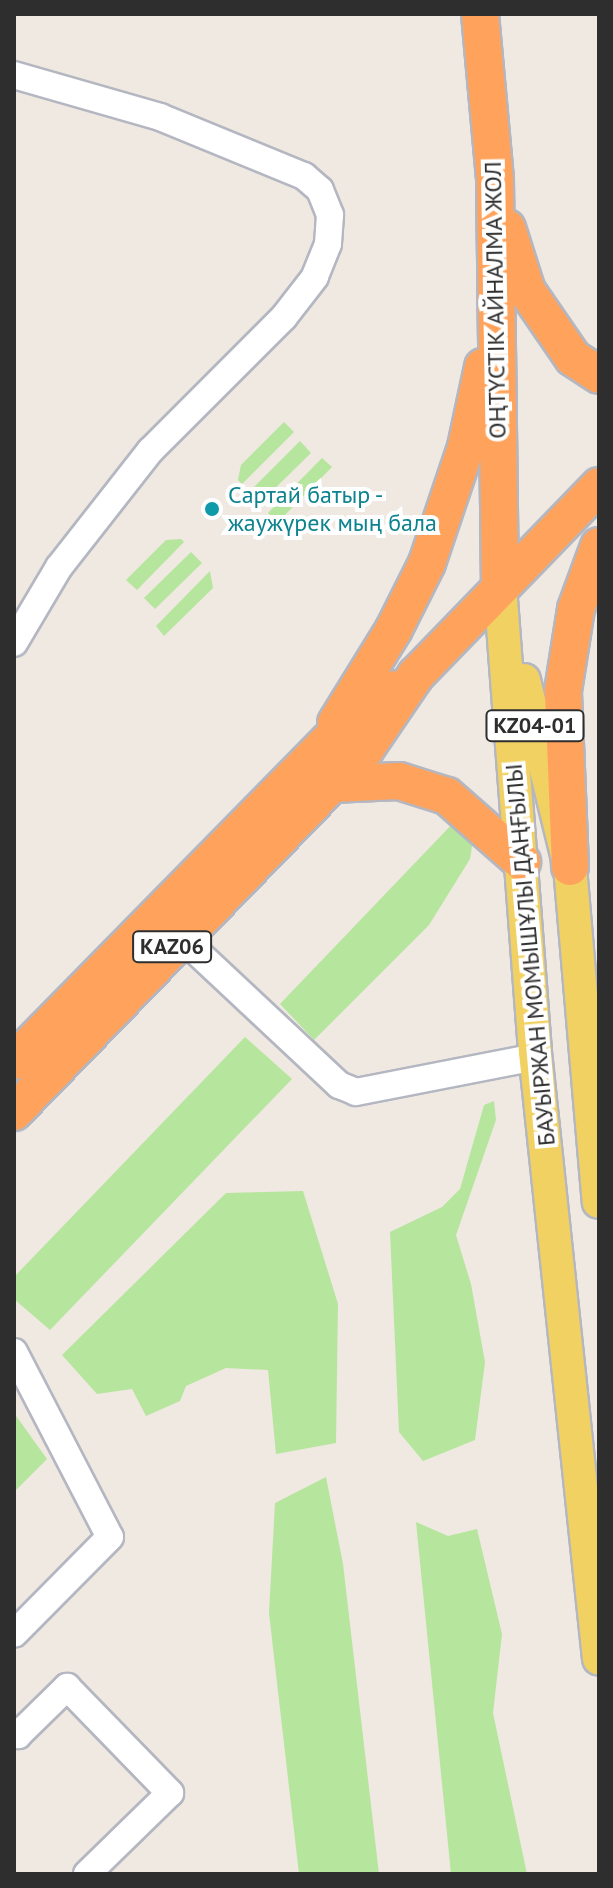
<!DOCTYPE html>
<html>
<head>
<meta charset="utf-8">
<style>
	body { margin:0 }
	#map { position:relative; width:613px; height:1888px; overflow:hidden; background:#efe9e1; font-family:"PT Sans",sans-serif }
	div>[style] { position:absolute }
	.green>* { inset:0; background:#b6e59e }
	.roads { filter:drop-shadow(2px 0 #b4b7c1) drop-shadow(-2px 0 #b4b7c1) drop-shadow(0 2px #b4b7c1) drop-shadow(0 -2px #b4b7c1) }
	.minor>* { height:26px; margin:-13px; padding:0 13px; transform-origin:13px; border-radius:13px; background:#fff }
	.major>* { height:32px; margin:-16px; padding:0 16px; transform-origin:16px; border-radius:16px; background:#f2d163 }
	.highway>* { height:36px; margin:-18px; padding:0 18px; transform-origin:18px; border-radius:18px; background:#ffa35c }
	.dots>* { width:22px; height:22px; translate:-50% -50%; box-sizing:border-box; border:4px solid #fff; border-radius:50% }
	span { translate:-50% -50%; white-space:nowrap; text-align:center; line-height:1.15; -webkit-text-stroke:8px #fff; paint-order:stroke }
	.shield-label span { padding:2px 6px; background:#fff; border:2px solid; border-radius:6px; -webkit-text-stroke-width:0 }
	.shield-label { font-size:22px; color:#2e2e2e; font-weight:700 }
	.street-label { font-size:24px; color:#2e2e2e }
	.culture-label { font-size:24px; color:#0d838f }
	.left { translate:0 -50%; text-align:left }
	.frame { position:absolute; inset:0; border:16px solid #2e2e2e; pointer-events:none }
</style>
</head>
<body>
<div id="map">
	<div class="green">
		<div style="clip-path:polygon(284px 422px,294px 432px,242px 484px,238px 480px,241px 465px)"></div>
		<div style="clip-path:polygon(300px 441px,311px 453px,261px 502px,250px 491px)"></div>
		<div style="clip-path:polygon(322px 458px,332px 467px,284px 516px,272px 517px,268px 513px)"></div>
		<div style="clip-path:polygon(181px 539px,184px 542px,137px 590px,126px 580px,166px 540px)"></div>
		<div style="clip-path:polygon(191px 552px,202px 563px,155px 609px,144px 598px)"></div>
		<div style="clip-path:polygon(210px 571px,213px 588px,164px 636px,156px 626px)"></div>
		<div style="clip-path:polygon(456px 820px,476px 822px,470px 859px,429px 925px,314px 1040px,280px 1004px)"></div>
		<div style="clip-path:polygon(245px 1037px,292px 1079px,50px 1330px,14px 1299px,14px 1277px)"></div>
		<div style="clip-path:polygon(494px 1101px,496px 1120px,456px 1235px,471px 1284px,485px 1362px,475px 1440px,423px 1461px,399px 1432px,390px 1232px,442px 1207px,460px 1189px,484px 1105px)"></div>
		<div style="clip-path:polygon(303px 1191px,338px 1304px,336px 1443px,276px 1454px,268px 1370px,226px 1368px,186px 1386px,180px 1401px,146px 1416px,132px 1389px,97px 1394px,62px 1355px,226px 1193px)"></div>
		<div style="clip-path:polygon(14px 1413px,47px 1459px,14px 1492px)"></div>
		<div style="clip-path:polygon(326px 1477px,343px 1564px,379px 1874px,299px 1874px,269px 1613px,275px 1503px)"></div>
		<div style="clip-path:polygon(416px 1522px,448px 1536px,477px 1529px,502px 1634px,493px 1713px,527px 1874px,451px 1874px)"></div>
	</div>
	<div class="roads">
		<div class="minor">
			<div style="left:14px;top:75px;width:152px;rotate:16deg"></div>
			<div style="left:160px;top:117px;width:156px;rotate:22.3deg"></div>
			<div style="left:304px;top:176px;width:21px;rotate:41deg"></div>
			<div style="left:320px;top:190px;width:27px;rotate:68deg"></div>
			<div style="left:330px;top:215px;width:29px;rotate:94deg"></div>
			<div style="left:328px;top:244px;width:35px;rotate:112deg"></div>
			<div style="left:315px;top:277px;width:51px;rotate:127.8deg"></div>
			<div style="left:284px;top:317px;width:190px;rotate:135deg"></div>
			<div style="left:150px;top:451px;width:147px;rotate:128.1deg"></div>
			<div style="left:59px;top:567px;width:88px;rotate:120.6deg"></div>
			<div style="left:182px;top:938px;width:215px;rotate:43.1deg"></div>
			<div style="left:339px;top:1085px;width:18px;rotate:22deg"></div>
			<div style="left:356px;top:1092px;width:183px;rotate:-11deg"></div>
			<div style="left:14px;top:1352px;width:208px;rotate:62.6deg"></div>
			<div style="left:110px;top:1537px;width:136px;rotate:134.7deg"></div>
			<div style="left:14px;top:1731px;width:6px;rotate:45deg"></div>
			<div style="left:18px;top:1735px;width:69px;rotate:-44.4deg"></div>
			<div style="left:67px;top:1687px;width:148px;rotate:45.8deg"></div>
			<div style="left:170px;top:1793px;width:116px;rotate:135.7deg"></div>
		</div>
		<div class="major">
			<div style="left:500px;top:586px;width:467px;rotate:85.7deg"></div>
			<div style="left:535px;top:1052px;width:610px;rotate:83.98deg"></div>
			<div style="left:524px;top:680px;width:193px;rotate:76.2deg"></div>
			<div style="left:570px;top:867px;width:336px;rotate:85.1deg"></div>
		</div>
		<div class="highway">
			<div style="left:480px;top:14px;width:167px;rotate:84.8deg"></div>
			<div style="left:495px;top:180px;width:406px;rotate:89.3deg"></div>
			<div style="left:507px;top:228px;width:66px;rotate:72.4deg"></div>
			<div style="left:527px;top:291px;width:81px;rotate:55.5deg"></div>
			<div style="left:573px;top:358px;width:31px;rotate:33deg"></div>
			<div style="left:336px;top:723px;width:110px;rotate:-58.3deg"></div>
			<div style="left:394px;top:629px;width:74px;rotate:-63.4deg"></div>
			<div style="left:427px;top:563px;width:122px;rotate:-71.4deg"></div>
			<div style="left:466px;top:447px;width:82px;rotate:-78deg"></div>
			<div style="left:332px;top:784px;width:67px;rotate:-2.6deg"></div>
			<div style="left:399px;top:781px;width:50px;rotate:17.4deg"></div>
			<div style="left:447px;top:796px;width:100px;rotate:41.3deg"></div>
			<div style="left:570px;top:867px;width:176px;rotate:-92.3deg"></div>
			<div style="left:563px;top:691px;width:83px;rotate:-81deg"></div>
			<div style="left:576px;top:609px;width:67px;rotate:-69.9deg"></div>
			<div style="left:14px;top:1061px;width:468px;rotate:-45.5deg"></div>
			<div style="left:342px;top:727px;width:65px;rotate:-35.6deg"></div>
			<div style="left:14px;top:1112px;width:504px;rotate:-45.88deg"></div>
			<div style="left:365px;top:750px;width:91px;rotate:-55.8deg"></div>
			<div style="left:416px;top:675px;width:263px;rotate:-45.9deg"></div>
		</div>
	</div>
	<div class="dots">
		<div style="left:212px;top:509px;background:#0f9aa8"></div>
	</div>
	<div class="shield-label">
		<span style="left:535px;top:726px">KZ04-01</span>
		<span style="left:172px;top:947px">KАZ06</span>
	</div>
	<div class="street-label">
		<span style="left:495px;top:300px;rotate:-91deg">ОҢТҮСТІК АЙНАЛМА ЖОЛ</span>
		<span style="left:530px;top:955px;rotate:-95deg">БАУЫРЖАН МОМЫШҰЛЫ ДАҢҒЫЛЫ</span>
	</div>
	<div class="culture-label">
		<span class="left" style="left:228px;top:509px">Сартай батыр -<br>жаужүрек мың бала</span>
	</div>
	<div class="frame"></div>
</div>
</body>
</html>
